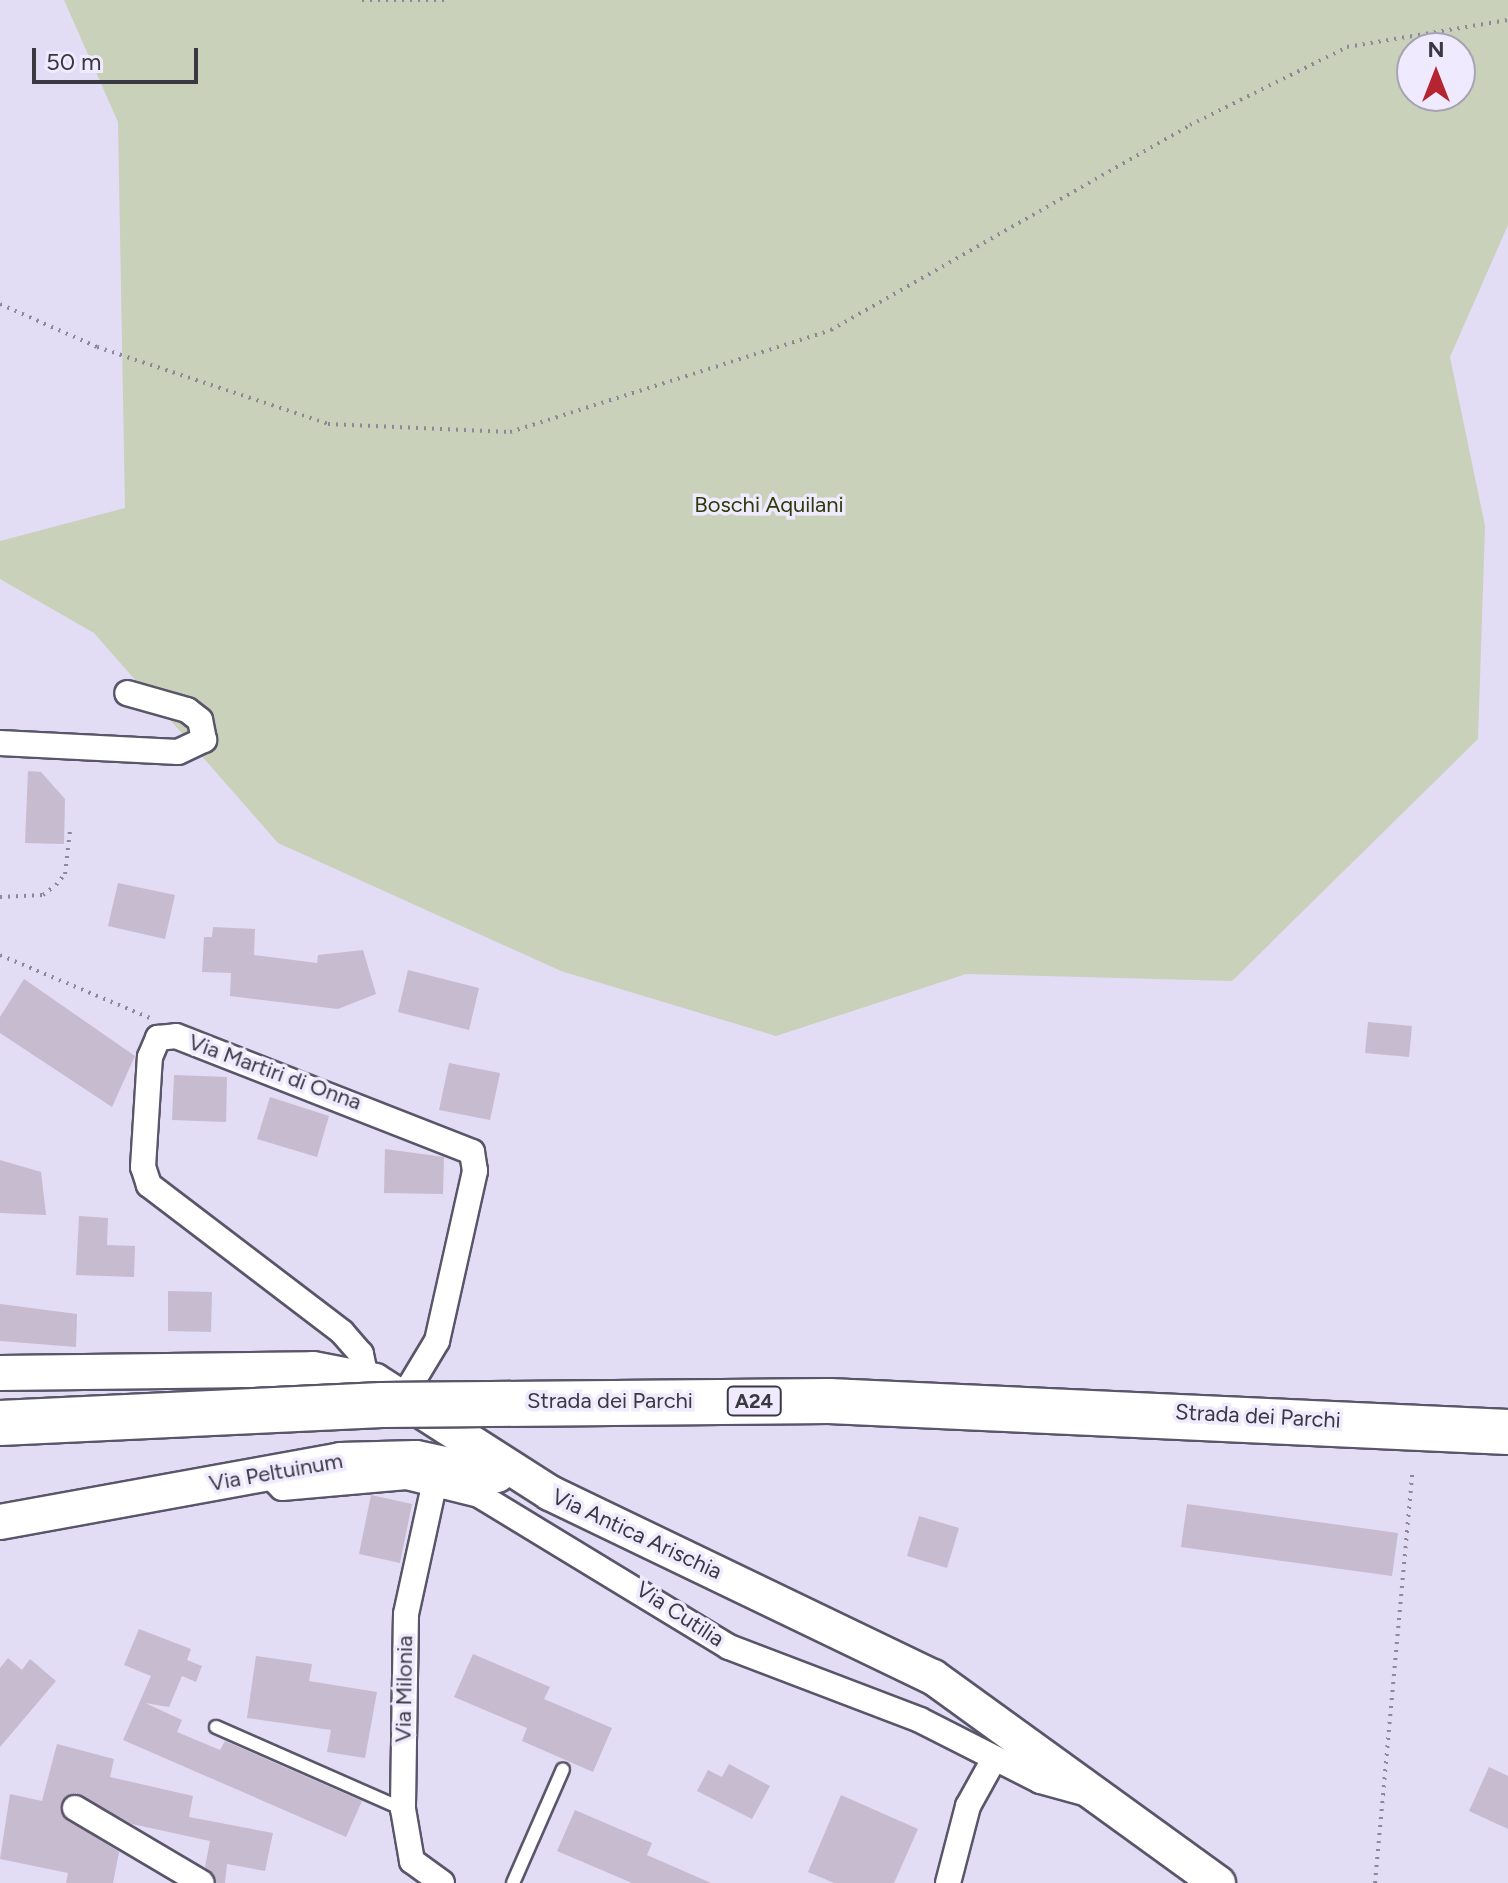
<!DOCTYPE html>
<html>
<head>
<meta charset="utf-8">
<style>
	body { margin:0 }
	#map { position:relative; width:1508px; height:1883px; overflow:hidden; background:#e2dcf4; font-family:Figtree,sans-serif }
	div>[style] { position:absolute }
	.green>* { inset:0; background:#c9d1bb }
	.building>* { inset:0; background:#c7bbd0 }
	.path>* { height:4px; margin-top:-2px; transform-origin:0; background:repeating-linear-gradient(90deg,#8c8898 0 2px,transparent 0 8px) }
	.roads { filter:drop-shadow(2px 0 #5a566a) drop-shadow(-2px 0 #5a566a) drop-shadow(0 2px #5a566a) drop-shadow(0 -2px #5a566a) }
	.lane>* { height:12px; margin:-6px; padding:0 6px; transform-origin:6px; border-radius:6px; background:#fff }
	.street>* { height:24px; margin:-12px; padding:0 12px; transform-origin:12px; border-radius:12px; background:#fff }
	.secondary>* { height:34px; margin:-17px; padding:0 17px; transform-origin:17px; border-radius:17px; background:#fff }
	.bridges { filter:drop-shadow(2px 0 #5a566a) drop-shadow(-2px 0 #5a566a) drop-shadow(0 2px #5a566a) drop-shadow(0 -2px #5a566a) }
	.highway-bridge>* { height:44px; margin:-22px; padding:0 22px; transform-origin:22px; border-radius:22px; background:#fff }
	span { translate:-50% -50%; white-space:nowrap; text-align:center; line-height:1.15; -webkit-text-stroke:7px #efeafe; paint-order:stroke }
	.shield-label span { padding:2px 6px; background:#efeafe; border:2px solid; border-radius:6px; -webkit-text-stroke-width:0 }
	.shield-label { font-size:20px; color:#3a3841; font-weight:700 }
	.park-label { font-size:22px; color:#2e3a08 }
	.street-label { font-size:22px; color:#3a3841 }
	.north { position:absolute; left:1396px; top:32px; width:80px; height:80px; box-sizing:border-box; background:#efeafe; border:2px solid #a7a3b2; border-radius:50%; rotate:0deg; font-size:22px; font-weight:700; line-height:32px; text-align:center; color:#3a3841 }
	.north::after { content:''; display:block; margin:auto; width:28px; height:36px; background:#b52431; clip-path:polygon(50% 0,100% 100%,50% 72%,0 100%) }
	.scale { position:absolute; left:32px; top:48px; width:166px; height:36px; box-sizing:border-box; border:4px solid #3a3841; border-top:0; padding-left:10px; font-size:24px; line-height:28px; white-space:nowrap; color:#3a3841; -webkit-text-stroke:6px #efeafe; paint-order:stroke }
</style>
</head>
<body>
<div id="map">
	<div class="green">
		<div style="clip-path:polygon(evenodd,64px 0,1508px 0,1508px 225px,1450px 357px,1485px 526px,1478px 739px,1232px 981px,966px 974px,776px 1036px,561px 971px,278px 843px,94px 633px,0 579px,0 541px,125px 508px,118px 122px,64px 0,1412px 48px,1460px 48px,1460px 96px,1412px 96px,1412px 48px)"></div>
	</div>
	<div class="building">
		<div style="clip-path:polygon(28px 771px,41px 772px,65px 799px,64px 844px,25px 843px)"></div>
		<div style="clip-path:polygon(118px 883px,175px 895px,165px 939px,108px 926px)"></div>
		<div style="clip-path:polygon(213px 927px,255px 929px,254px 955px,317px 963px,318px 955px,363px 950px,376px 994px,338px 1009px,230px 996px,231px 973px,202px 972px,204px 937px,212px 937px)"></div>
		<div style="clip-path:polygon(408px 970px,479px 988px,469px 1030px,398px 1012px)"></div>
		<div style="clip-path:polygon(24px 979px,135px 1056px,112px 1107px,0 1033px,0 1017px)"></div>
		<div style="clip-path:polygon(1368px 1022px,1412px 1026px,1409px 1057px,1365px 1053px)"></div>
		<div style="clip-path:polygon(449px 1063px,500px 1073px,490px 1120px,439px 1110px)"></div>
		<div style="clip-path:polygon(174px 1075px,227px 1077px,226px 1122px,172px 1120px)"></div>
		<div style="clip-path:polygon(270px 1097px,329px 1116px,317px 1157px,257px 1139px)"></div>
		<div style="clip-path:polygon(385px 1149px,444px 1157px,443px 1194px,384px 1193px)"></div>
		<div style="clip-path:polygon(0 1160px,41px 1172px,46px 1215px,0 1213px)"></div>
		<div style="clip-path:polygon(79px 1216px,108px 1218px,107px 1245px,135px 1246px,134px 1277px,76px 1275px)"></div>
		<div style="clip-path:polygon(168px 1291px,212px 1292px,211px 1332px,168px 1331px)"></div>
		<div style="clip-path:polygon(0 1304px,77px 1314px,76px 1347px,0 1341px)"></div>
		<div style="clip-path:polygon(371px 1495px,412px 1504px,400px 1563px,359px 1554px)"></div>
		<div style="clip-path:polygon(1187px 1504px,1398px 1533px,1392px 1576px,1181px 1547px)"></div>
		<div style="clip-path:polygon(919px 1516px,959px 1528px,947px 1568px,907px 1556px)"></div>
		<div style="clip-path:polygon(139px 1629px,191px 1649px,187px 1660px,202px 1666px,196px 1682px,182px 1676px,169px 1707px,145px 1703px,182px 1720px,177px 1732px,220px 1750px,225px 1741px,362px 1801px,346px 1837px,123px 1740px,151px 1676px,124px 1665px)"></div>
		<div style="clip-path:polygon(473px 1654px,550px 1687px,544px 1699px,612px 1728px,593px 1772px,522px 1741px,527px 1728px,454px 1697px)"></div>
		<div style="clip-path:polygon(256px 1656px,312px 1664px,309px 1681px,377px 1692px,365px 1758px,327px 1752px,331px 1730px,247px 1718px)"></div>
		<div style="clip-path:polygon(8px 1658px,22px 1670px,30px 1659px,56px 1681px,0 1747px,0 1668px)"></div>
		<div style="clip-path:polygon(57px 1744px,114px 1759px,110px 1777px,193px 1796px,189px 1817px,273px 1833px,265px 1871px,227px 1864px,225px 1883px,217px 1883px,205px 1867px,210px 1841px,132px 1824px,76px 1793px,63px 1800px,62px 1815px,119px 1852px,113px 1883px,66px 1883px,68px 1873px,0 1859px,10px 1794px,42px 1801px)"></div>
		<div style="clip-path:polygon(729px 1764px,770px 1786px,752px 1819px,697px 1791px,708px 1770px,722px 1777px)"></div>
		<div style="clip-path:polygon(1489px 1767px,1508px 1776px,1508px 1829px,1469px 1811px)"></div>
		<div style="clip-path:polygon(841px 1795px,918px 1829px,894px 1883px,834px 1883px,808px 1872px)"></div>
		<div style="clip-path:polygon(575px 1810px,652px 1843px,647px 1855px,711px 1883px,632px 1883px,557px 1851px)"></div>
	</div>
	<div class="path">
		<div style="left:362px;top:0;width:86px"></div>
		<div style="left:0;top:304px;width:106px;rotate:23.9deg"></div>
		<div style="left:97px;top:347px;width:243px;rotate:18.4deg"></div>
		<div style="left:328px;top:424px;width:182px;rotate:2.5deg"></div>
		<div style="left:510px;top:432px;width:337px;rotate:-17.6deg"></div>
		<div style="left:831px;top:330px;width:413px;rotate:-29.7deg"></div>
		<div style="left:1190px;top:125px;width:175px;rotate:-26.4deg"></div>
		<div style="left:1347px;top:47px;width:163px;rotate:-9.5deg"></div>
		<div style="left:0;top:897px;width:43px;rotate:-2.7deg"></div>
		<div style="left:43px;top:895px;width:16px;rotate:-38deg"></div>
		<div style="left:56px;top:885px;width:14px;rotate:-51deg"></div>
		<div style="left:65px;top:874px;width:43px;rotate:-83.4deg"></div>
		<div style="left:0;top:955px;width:163px;rotate:22.8deg"></div>
		<div style="left:1375px;top:1883px;width:412px;rotate:-84.8deg"></div>
	</div>
	<div class="roads">
		<div class="lane">
			<div style="left:216px;top:1727px;width:204px;rotate:23.7deg"></div>
			<div style="left:513px;top:1883px;width:124px;rotate:-66.3deg"></div>
		</div>
		<div class="street">
			<div style="left:0;top:743px;width:178px;rotate:2.9deg"></div>
			<div style="left:178px;top:752px;width:29px;rotate:-25deg"></div>
			<div style="left:204px;top:740px;width:20px;rotate:-101deg"></div>
			<div style="left:200px;top:720px;width:16px;rotate:-142deg"></div>
			<div style="left:187px;top:710px;width:62px;rotate:-164.2deg"></div>
			<div style="left:366px;top:1378px;width:25px;rotate:-102deg"></div>
			<div style="left:361px;top:1354px;width:29px;rotate:-131deg"></div>
			<div style="left:342px;top:1332px;width:243px;rotate:-142.7deg"></div>
			<div style="left:149px;top:1185px;width:19px;rotate:-108deg"></div>
			<div style="left:143px;top:1167px;width:110px;rotate:-86.4deg"></div>
			<div style="left:150px;top:1057px;width:21px;rotate:-67deg"></div>
			<div style="left:158px;top:1038px;width:18px;rotate:-6deg"></div>
			<div style="left:176px;top:1036px;width:318px;rotate:21.4deg"></div>
			<div style="left:472px;top:1152px;width:19px;rotate:81deg"></div>
			<div style="left:475px;top:1171px;width:174px;rotate:102.6deg"></div>
			<div style="left:437px;top:1341px;width:68px;rotate:121.1deg"></div>
			<div style="left:267px;top:1473px;width:21px;rotate:45deg"></div>
			<div style="left:282px;top:1488px;width:125px;rotate:-5deg"></div>
			<div style="left:407px;top:1477px;width:74px;rotate:14deg"></div>
			<div style="left:479px;top:1495px;width:293px;rotate:31.3deg"></div>
			<div style="left:729px;top:1647px;width:204px;rotate:20.9deg"></div>
			<div style="left:920px;top:1720px;width:135px;rotate:26.9deg"></div>
			<div style="left:1040px;top:1781px;width:50px;rotate:15.2deg"></div>
			<div style="left:435px;top:1481px;width:136px;rotate:102.3deg"></div>
			<div style="left:406px;top:1614px;width:195px;rotate:90.9deg"></div>
			<div style="left:403px;top:1809px;width:53px;rotate:80.2deg"></div>
			<div style="left:412px;top:1861px;width:37px;rotate:36deg"></div>
			<div style="left:75px;top:1808px;width:147px;rotate:30.6deg"></div>
			<div style="left:948px;top:1883px;width:80px;rotate:-75.4deg"></div>
			<div style="left:968px;top:1806px;width:54px;rotate:-61deg"></div>
		</div>
		<div class="secondary">
			<div style="left:0;top:1373px;width:313px;rotate:-0.7deg"></div>
			<div style="left:313px;top:1369px;width:63px;rotate:11deg"></div>
			<div style="left:375px;top:1381px;width:208px;rotate:32.6deg"></div>
			<div style="left:550px;top:1493px;width:425px;rotate:25.7deg"></div>
			<div style="left:933px;top:1677px;width:352px;rotate:35.9deg"></div>
			<div style="left:0;top:1522px;width:346px;rotate:-10.3deg"></div>
			<div style="left:340px;top:1460px;width:76px;rotate:-1.5deg"></div>
			<div style="left:416px;top:1458px;width:83px;rotate:11.9deg"></div>
		</div>
	</div>
	<div class="bridges">
		<div class="highway-bridge">
			<div style="left:0;top:1423px;width:382px;rotate:-2.7deg"></div>
			<div style="left:382px;top:1405px;width:447px;rotate:-0.5deg"></div>
			<div style="left:829px;top:1401px;width:680px;rotate:2.61deg"></div>
		</div>
	</div>
	<div class="shield-label">
		<span style="left:754px;top:1401px">A24</span>
	</div>
	<div class="park-label">
		<span style="left:769px;top:505px">Boschi Aquilani</span>
	</div>
	<div class="street-label">
		<span style="left:275px;top:1072px;rotate:20deg">Via Martiri di Onna</span>
		<span style="left:610px;top:1401px">Strada dei Parchi</span>
		<span style="left:1258px;top:1416px;rotate:3deg">Strada dei Parchi</span>
		<span style="left:276px;top:1472px;rotate:-10deg">Via Peltuinum</span>
		<span style="left:637px;top:1534px;rotate:25deg">Via Antica Arischia</span>
		<span style="left:680px;top:1614px;rotate:33deg">Via Cutilia</span>
		<span style="left:404px;top:1689px;rotate:-89deg">Via Milonia</span>
	</div>
	<div class="north">N</div>
	<div class="scale">50 m</div>
</div>
</body>
</html>
